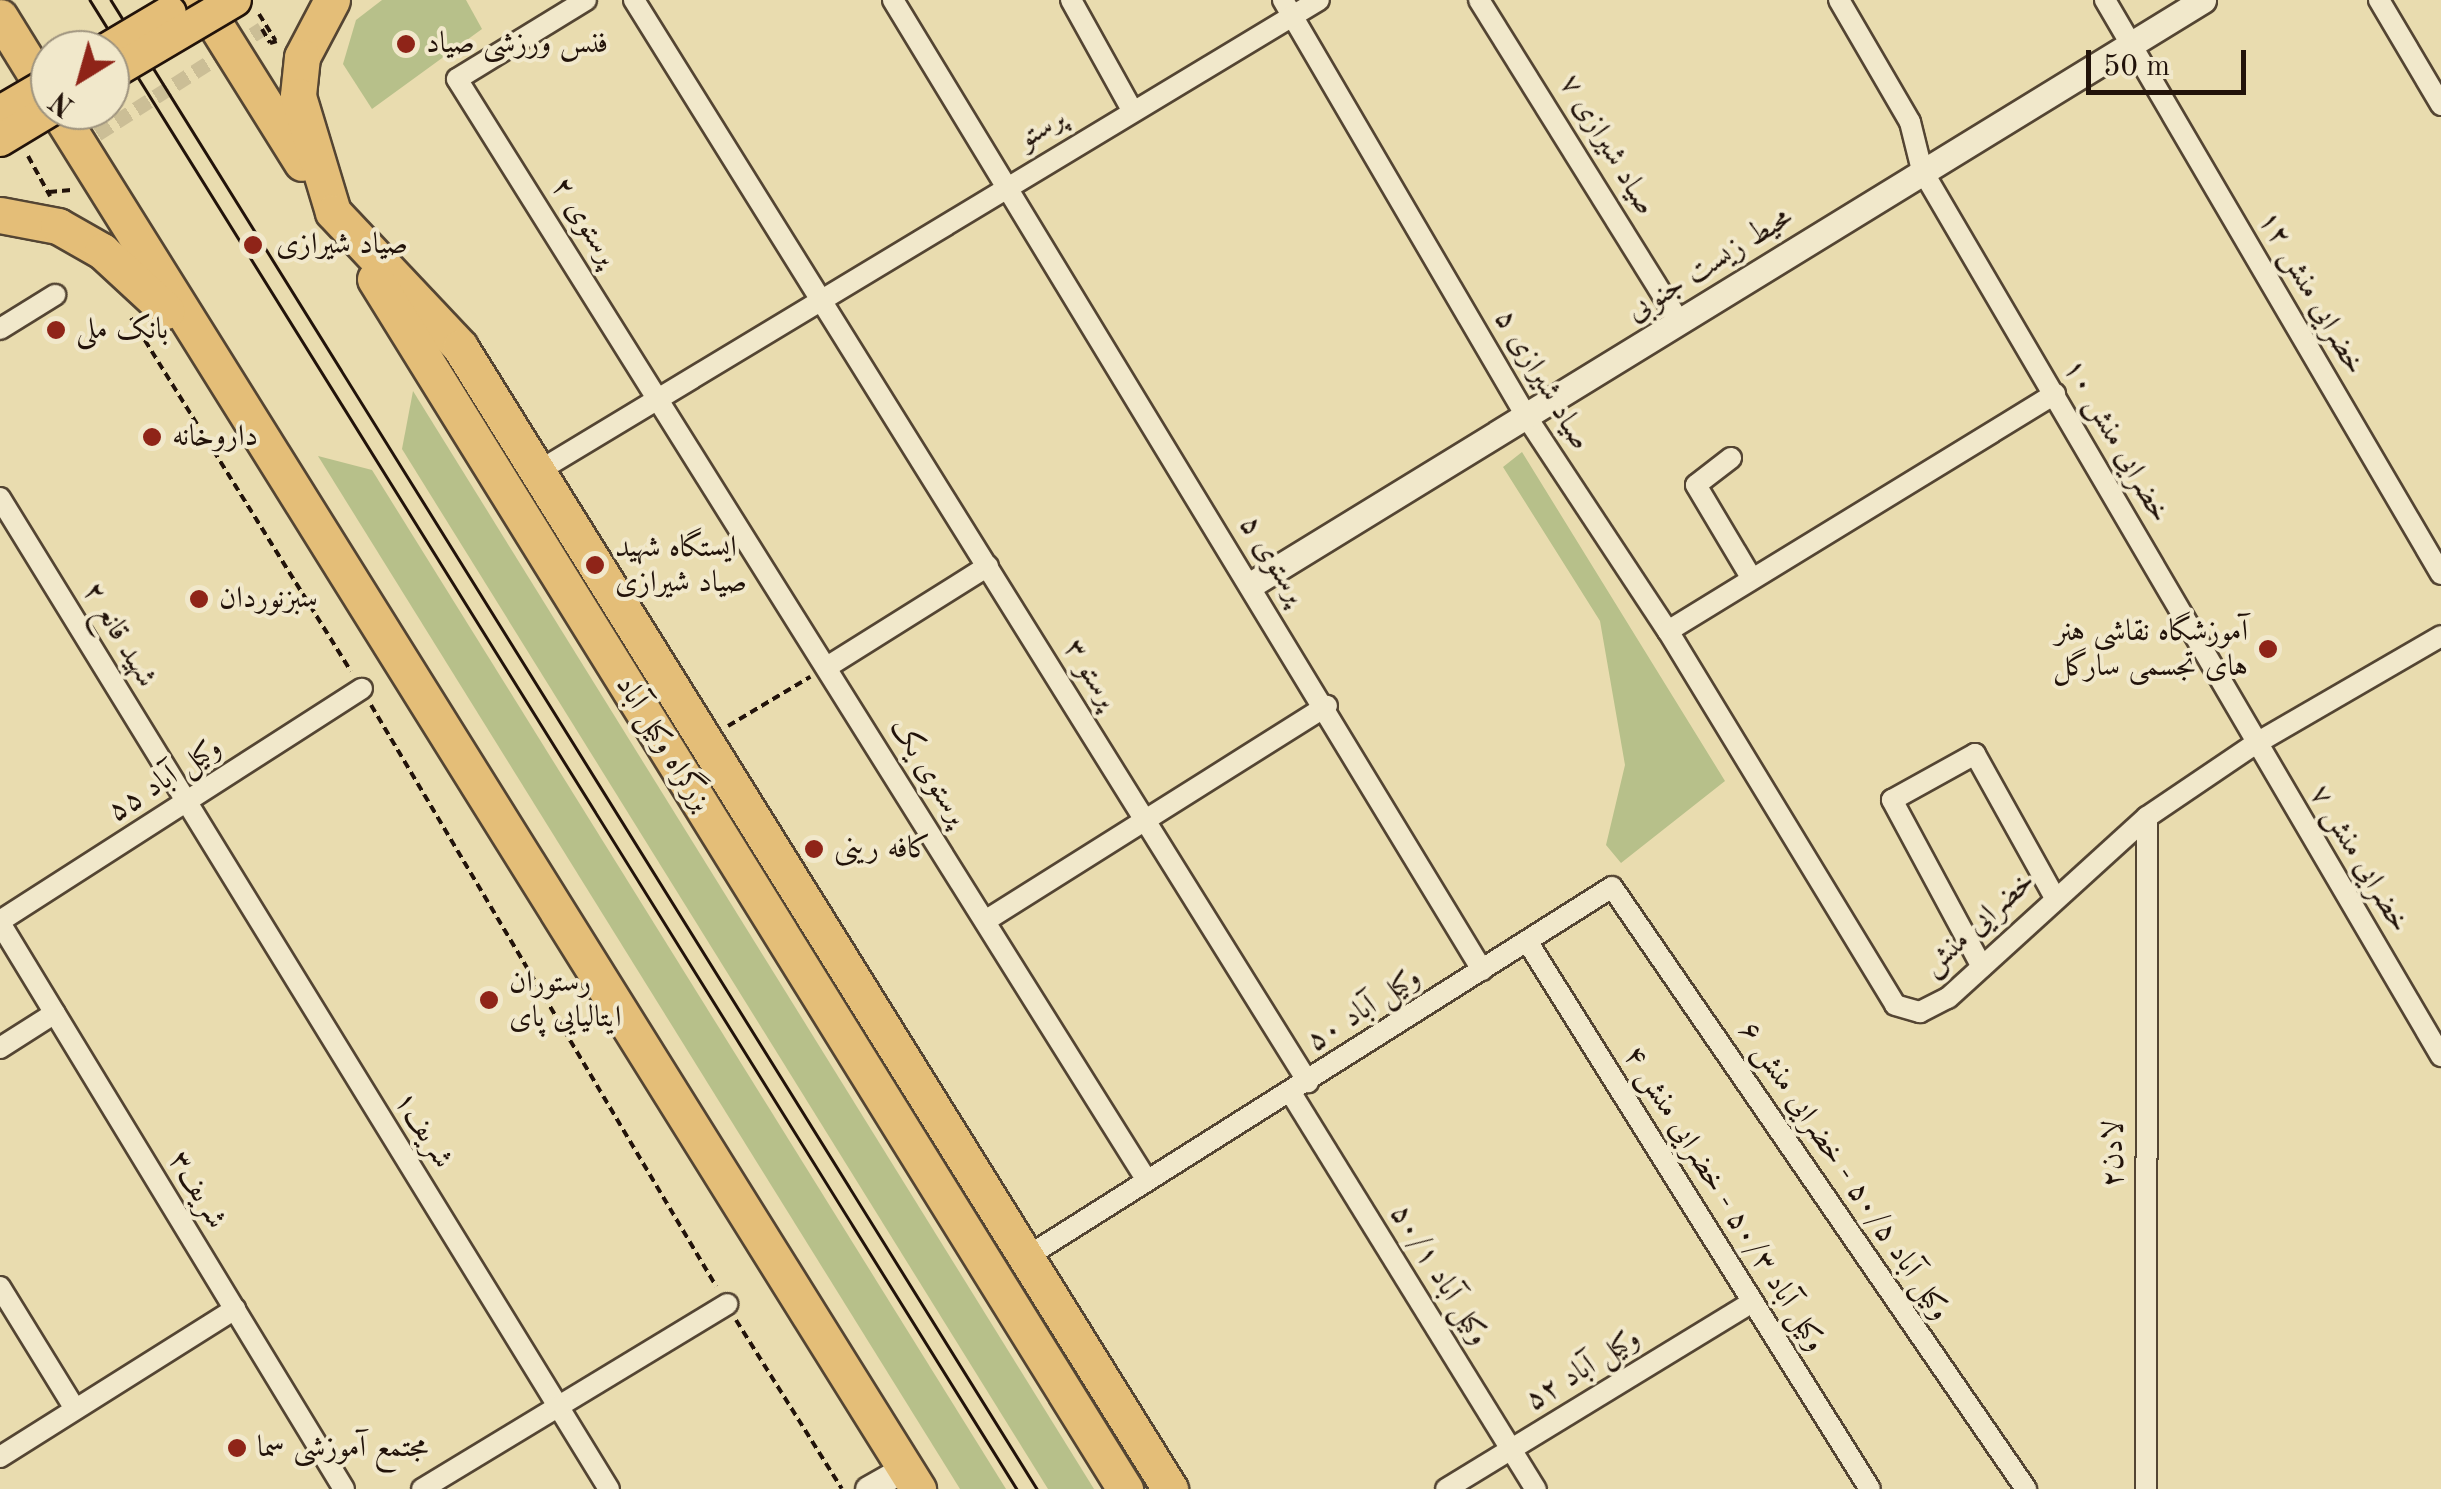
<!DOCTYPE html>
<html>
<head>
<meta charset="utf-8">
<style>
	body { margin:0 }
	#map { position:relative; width:2441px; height:1489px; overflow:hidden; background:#e9dcaf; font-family:"Old Standard TT",Amiri,serif }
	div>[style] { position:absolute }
	.green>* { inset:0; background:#b7c08a }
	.pedestrian-tunnel>* { height:15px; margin-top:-7.5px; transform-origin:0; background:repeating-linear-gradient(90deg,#cbbe96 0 15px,transparent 0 23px) }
	.path>* { height:4px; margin-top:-2px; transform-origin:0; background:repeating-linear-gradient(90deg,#22130a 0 8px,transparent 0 13px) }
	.roads { filter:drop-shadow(2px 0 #544533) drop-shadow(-2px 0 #544533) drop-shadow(0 2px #544533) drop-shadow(0 -2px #544533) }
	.minor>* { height:20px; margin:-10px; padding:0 10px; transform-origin:10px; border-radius:10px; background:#f1e8cb }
	.tertiary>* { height:25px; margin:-12.5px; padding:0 12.5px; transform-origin:12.5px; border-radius:12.5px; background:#f1e8cb }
	.trunk>* { height:35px; margin:-17.5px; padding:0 17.5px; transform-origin:17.5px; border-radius:17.5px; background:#e4be78 }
	.tram>* { height:2.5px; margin:-1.25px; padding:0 1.25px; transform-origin:1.25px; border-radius:1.25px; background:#22130a }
	.bridges { filter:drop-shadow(2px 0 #22130a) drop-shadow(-2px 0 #22130a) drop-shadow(0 2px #22130a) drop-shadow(0 -2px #22130a) }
	.primary-bridge>* { height:32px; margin:-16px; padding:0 16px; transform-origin:16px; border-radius:16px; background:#e4be78 }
	.dots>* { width:28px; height:28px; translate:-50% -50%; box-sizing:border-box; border:5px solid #f1e8cb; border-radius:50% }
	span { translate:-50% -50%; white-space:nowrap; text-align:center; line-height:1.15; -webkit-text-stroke:8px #f1e8cb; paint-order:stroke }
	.poi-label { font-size:30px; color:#22130a }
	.left { translate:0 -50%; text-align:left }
	.right { translate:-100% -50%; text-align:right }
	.street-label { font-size:30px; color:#22130a }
	.north { position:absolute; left:30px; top:30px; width:100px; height:100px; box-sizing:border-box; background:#f1e8cb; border:2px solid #9e937e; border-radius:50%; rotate:217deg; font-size:28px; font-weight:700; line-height:40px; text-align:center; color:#22130a }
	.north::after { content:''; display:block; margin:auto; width:35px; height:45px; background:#8f2418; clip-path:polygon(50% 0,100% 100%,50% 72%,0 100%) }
	.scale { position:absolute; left:2086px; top:50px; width:160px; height:45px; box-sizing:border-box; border:5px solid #22130a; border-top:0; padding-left:12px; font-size:30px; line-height:35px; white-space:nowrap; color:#22130a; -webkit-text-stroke:8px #f1e8cb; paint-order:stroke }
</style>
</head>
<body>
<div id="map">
	<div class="green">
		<div style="clip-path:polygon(382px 0,466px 0,482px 29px,372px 109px,343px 64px,356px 20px)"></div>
		<div style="clip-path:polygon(413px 391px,1094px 1489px,1048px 1489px,402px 449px)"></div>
		<div style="clip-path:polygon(1522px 452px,1725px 781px,1621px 863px,1606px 845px,1625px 765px,1600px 621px,1503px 467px)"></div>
		<div style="clip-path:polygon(318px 456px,372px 470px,1006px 1489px,960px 1489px)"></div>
	</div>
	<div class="pedestrian-tunnel">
		<div style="left:78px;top:146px;width:218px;rotate:-32.5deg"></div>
	</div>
	<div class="path">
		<div style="left:259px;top:14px;width:31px;rotate:58deg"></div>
		<div style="left:262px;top:29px;width:16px;rotate:60deg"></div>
		<div style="left:270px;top:43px;width:7px;rotate:-16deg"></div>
		<div style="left:28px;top:156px;width:46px;rotate:61.2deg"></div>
		<div style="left:49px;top:192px;width:25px;rotate:-5deg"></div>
		<div style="left:131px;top:318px;width:416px;rotate:58.1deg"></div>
		<div style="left:371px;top:705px;width:676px;rotate:59.3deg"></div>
		<div style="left:728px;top:726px;width:96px;rotate:-30.9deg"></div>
		<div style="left:736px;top:1320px;width:199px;rotate:57.9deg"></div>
	</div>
	<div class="roads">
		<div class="minor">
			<div style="left:586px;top:0;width:151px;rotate:148.5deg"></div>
			<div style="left:457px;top:79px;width:1298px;rotate:57.94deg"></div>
			<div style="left:634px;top:0;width:1275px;rotate:58.08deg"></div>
			<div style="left:893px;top:0;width:1135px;rotate:58.73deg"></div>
			<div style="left:1071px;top:0;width:126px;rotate:61deg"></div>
			<div style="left:1283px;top:0;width:482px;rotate:59.7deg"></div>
			<div style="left:1526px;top:416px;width:258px;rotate:56.6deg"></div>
			<div style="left:1668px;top:631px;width:437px;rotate:58.7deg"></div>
			<div style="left:1895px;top:1005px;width:26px;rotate:16deg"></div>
			<div style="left:1920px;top:1012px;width:31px;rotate:-27deg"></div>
			<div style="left:1948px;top:998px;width:269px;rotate:-42.3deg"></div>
			<div style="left:2147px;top:817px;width:130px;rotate:-34.1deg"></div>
			<div style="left:2255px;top:744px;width:215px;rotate:-30.1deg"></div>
			<div style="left:1479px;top:0;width:380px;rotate:58.1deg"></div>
			<div style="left:1839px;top:0;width:141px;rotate:59.8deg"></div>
			<div style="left:1910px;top:122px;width:49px;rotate:76deg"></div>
			<div style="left:1922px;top:170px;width:1027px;rotate:59.64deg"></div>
			<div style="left:2105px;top:0;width:665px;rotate:59.66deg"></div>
			<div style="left:2379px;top:0;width:122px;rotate:59.4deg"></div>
			<div style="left:0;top:329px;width:65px;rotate:-31.7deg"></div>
			<div style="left:1731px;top:458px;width:44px;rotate:142.4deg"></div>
			<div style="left:1696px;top:485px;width:109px;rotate:59.2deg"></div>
			<div style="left:537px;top:472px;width:913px;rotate:-31.11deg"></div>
			<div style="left:0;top:498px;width:1163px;rotate:58.43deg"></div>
			<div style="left:1668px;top:631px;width:454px;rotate:-31.5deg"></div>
			<div style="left:827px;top:667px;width:190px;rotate:-32.1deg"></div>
			<div style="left:0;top:921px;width:430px;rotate:-32.7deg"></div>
			<div style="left:985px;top:921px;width:404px;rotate:-32.2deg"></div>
			<div style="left:0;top:923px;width:662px;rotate:58.71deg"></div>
			<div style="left:1527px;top:941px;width:646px;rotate:57.96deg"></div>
			<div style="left:1982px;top:967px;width:190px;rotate:-118.3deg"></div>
			<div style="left:1892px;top:800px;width:95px;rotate:-29deg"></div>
			<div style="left:1975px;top:754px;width:162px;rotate:60.9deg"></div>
			<div style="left:0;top:1048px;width:65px;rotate:-32.5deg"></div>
			<div style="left:1291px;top:1093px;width:466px;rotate:58.3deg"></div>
			<div style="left:1025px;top:1258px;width:694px;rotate:-32.29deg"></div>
			<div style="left:1612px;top:887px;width:731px;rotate:55.48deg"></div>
			<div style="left:0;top:1287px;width:143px;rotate:58.4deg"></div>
			<div style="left:0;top:1457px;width:278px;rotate:-32.2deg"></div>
			<div style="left:422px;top:1489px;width:357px;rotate:-31.2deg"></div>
			<div style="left:1446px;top:1489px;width:359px;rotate:-31.4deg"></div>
			<div style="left:2146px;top:1489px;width:672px;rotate:-89.91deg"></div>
		</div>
		<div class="tertiary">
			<div style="left:1252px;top:584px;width:1116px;rotate:-31.55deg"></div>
			<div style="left:868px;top:1489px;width:43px;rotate:-29.6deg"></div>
		</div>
		<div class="trunk">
			<div style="left:200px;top:0;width:192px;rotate:58deg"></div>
			<div style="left:332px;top:0;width:64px;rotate:117.8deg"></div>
			<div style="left:302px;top:57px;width:39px;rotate:96deg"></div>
			<div style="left:298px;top:96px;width:121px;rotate:73.2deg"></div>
			<div style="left:333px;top:212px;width:185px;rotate:46.7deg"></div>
			<div style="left:460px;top:347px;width:1345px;rotate:58.13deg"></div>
			<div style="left:0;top:17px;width:95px;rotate:58.3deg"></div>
			<div style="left:57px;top:110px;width:1626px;rotate:58.02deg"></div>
			<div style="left:0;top:215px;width:59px;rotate:10.7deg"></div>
			<div style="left:58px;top:226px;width:51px;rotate:29.6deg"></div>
			<div style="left:102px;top:251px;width:88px;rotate:42.7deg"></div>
			<div style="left:375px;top:279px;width:1424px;rotate:58.21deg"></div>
		</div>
	</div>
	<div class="tram">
		<div style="left:90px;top:0;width:1754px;rotate:58.1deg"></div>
		<div style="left:111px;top:0;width:1753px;rotate:58.12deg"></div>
	</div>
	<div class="bridges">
		<div class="primary-bridge">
			<div style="left:106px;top:50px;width:74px;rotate:-30.7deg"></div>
			<div style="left:110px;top:74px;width:145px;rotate:-30.6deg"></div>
			<div style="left:0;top:112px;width:58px;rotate:-30.1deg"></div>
			<div style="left:0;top:140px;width:58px;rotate:-31deg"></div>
		</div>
	</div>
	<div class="dots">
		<div style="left:406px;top:44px;background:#8f2418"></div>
		<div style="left:253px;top:245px;background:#8f2418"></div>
		<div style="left:56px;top:330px;background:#8f2418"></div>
		<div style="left:152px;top:437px;background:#8f2418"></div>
		<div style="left:595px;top:565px;background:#8f2418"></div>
		<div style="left:199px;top:599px;background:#8f2418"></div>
		<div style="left:2268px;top:649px;background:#8f2418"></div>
		<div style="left:814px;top:849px;background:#8f2418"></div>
		<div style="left:489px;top:1000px;background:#8f2418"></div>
		<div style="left:237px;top:1448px;background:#8f2418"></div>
	</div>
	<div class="poi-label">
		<span class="left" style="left:426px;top:44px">فنس ورزشی صیاد</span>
		<span class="left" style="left:276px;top:245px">صیاد شیرازی</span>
		<span class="left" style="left:76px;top:330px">بانک ملی</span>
		<span class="left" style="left:172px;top:437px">داروخانه</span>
		<span class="left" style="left:615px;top:565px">ایستگاه شهید<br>صیاد شیرازی</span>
		<span class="left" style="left:219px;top:599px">سبزنوردان</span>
		<span class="right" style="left:2248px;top:649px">آموزشگاه نقاشی هنر<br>های تجسمی سارگل</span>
		<span class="left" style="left:834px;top:849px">کافه رینی</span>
		<span class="left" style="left:509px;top:1000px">رستوران<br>ایتالیایی پای</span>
		<span class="left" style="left:257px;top:1448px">مجتمع آموزشی سما</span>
	</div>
	<div class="street-label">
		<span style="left:1042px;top:129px;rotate:-31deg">پرستو</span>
		<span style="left:1607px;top:145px;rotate:59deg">صیاد شیرازی ۷</span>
		<span style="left:584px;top:222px;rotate:58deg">پرستوی ۲</span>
		<span style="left:1710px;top:265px;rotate:-32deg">محیط زیست جنوبی</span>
		<span style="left:2311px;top:293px;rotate:60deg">خضرایی منش ۱۲</span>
		<span style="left:1542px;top:380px;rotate:59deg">صیاد شیرازی ۵</span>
		<span style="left:2116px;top:441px;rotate:60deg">خضرایی منش ۱۰</span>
		<span style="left:1272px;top:560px;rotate:58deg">پرستوی ۵</span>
		<span style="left:119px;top:635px;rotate:59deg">شهید قانع ۲</span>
		<span style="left:1090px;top:674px;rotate:58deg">پرستو ۳</span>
		<span style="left:663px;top:744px;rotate:58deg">بزرگراه وکیل آباد</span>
		<span style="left:928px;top:772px;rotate:58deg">پرستوی یک</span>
		<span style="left:165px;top:780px;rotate:-33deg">۵۵ وکیل آباد</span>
		<span style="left:2359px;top:859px;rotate:59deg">خضرایی منش ۷</span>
		<span style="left:1979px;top:924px;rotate:-42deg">خضرایی منش</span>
		<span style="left:1364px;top:1010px;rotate:-33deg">۵۰ وکیل آباد</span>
		<span style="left:423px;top:1130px;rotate:58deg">شریف١</span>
		<span style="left:2114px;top:1154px;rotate:-89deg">لادن۲</span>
		<span style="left:1844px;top:1171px;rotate:56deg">وکیل آباد ۵۰/۵ - خضرایی منش ۶</span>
		<span style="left:197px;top:1190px;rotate:59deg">شریف٣</span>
		<span style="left:1724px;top:1199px;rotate:58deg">وکیل آباد ۵۰/۳ - خضرایی منش ۴</span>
		<span style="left:1439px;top:1275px;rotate:58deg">وکیل آباد ۵۰/۱</span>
		<span style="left:1583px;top:1370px;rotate:-32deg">۵۲ وکیل آباد</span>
	</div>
	<div class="north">N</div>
	<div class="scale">50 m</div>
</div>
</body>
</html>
